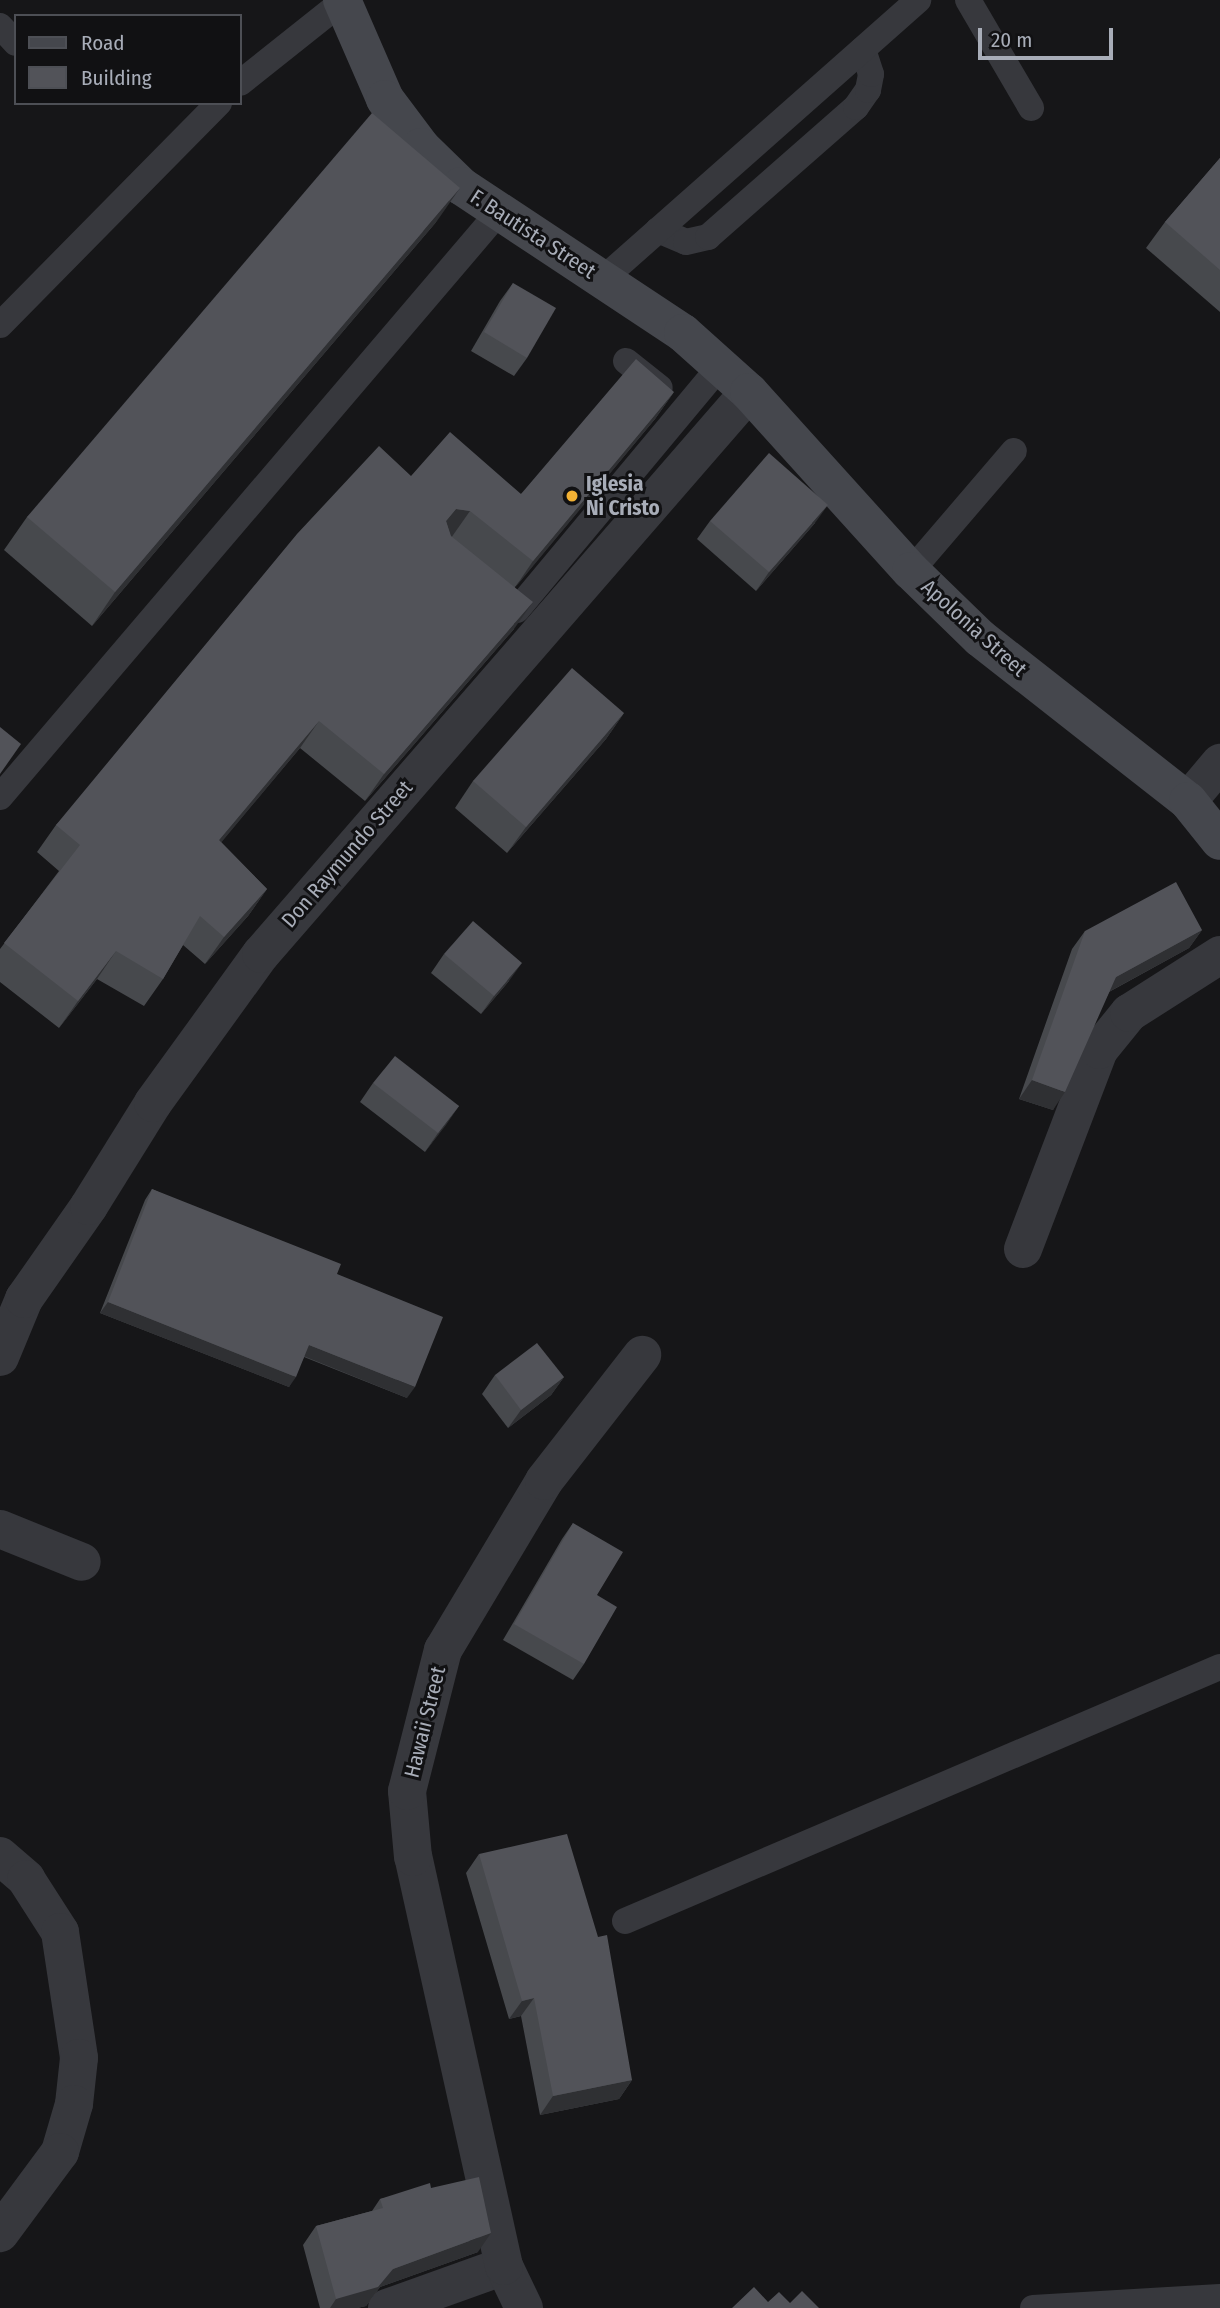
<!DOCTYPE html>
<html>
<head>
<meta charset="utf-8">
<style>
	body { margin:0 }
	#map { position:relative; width:1220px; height:2308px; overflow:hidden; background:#161618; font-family:"Fira Sans Condensed",sans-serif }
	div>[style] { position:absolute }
	.lane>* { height:26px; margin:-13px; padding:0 13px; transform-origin:13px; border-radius:13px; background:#37383d }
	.street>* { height:38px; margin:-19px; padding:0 19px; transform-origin:19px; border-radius:19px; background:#37383d }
	.secondary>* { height:38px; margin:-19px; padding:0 19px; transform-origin:19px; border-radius:19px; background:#45474d }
	.wall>* { inset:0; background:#47494d }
	.shaded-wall>* { inset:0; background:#2f3033 }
	.building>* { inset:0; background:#525359 }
	.dots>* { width:19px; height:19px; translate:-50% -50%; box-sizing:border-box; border:4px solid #111113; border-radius:50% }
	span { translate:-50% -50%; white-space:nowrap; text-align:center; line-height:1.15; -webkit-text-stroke:6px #111113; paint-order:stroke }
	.street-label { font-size:21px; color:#a8adb8 }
	.poi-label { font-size:21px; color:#a8adb8; font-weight:700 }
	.left { translate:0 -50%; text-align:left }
	.legend { position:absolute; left:14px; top:14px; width:228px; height:91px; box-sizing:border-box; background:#111113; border:2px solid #4d4f55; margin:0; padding:9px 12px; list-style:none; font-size:21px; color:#a8adb8 }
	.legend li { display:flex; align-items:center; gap:14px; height:35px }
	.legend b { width:35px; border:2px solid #4d4f55 }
	.scale { position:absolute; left:978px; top:28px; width:135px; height:32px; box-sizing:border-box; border:4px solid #a8adb8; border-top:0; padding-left:9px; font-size:21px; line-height:24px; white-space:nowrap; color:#a8adb8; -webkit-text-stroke:5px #111113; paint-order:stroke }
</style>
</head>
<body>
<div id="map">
	<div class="lane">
		<div style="left:968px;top:0;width:125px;rotate:59.7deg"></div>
		<div style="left:0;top:26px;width:23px;rotate:47deg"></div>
		<div style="left:240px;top:83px;width:130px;rotate:-38.5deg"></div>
		<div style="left:658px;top:230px;width:30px;rotate:23deg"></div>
		<div style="left:686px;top:242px;width:23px;rotate:-13deg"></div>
		<div style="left:708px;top:237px;width:197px;rotate:-41.3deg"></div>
		<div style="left:856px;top:107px;width:21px;rotate:-55deg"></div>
		<div style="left:868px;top:90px;width:16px;rotate:-79deg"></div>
		<div style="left:871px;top:74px;width:26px;rotate:-108deg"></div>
		<div style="left:603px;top:279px;width:421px;rotate:-41.5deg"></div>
		<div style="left:0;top:325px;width:312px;rotate:-45.4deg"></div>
		<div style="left:626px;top:361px;width:43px;rotate:38.5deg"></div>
		<div style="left:911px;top:571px;width:158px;rotate:-49.4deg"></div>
		<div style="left:517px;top:610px;width:317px;rotate:-50.2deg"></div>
		<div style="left:0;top:797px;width:768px;rotate:-49.54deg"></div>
		<div style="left:625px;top:1921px;width:647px;rotate:-23.12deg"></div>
		<div style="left:1033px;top:2308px;width:187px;rotate:-3.4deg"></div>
	</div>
	<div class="street">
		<div style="left:1188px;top:801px;width:50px;rotate:-49.9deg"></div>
		<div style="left:1023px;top:1249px;width:213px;rotate:-69.1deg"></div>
		<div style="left:1099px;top:1050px;width:48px;rotate:-51deg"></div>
		<div style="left:1129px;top:1013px;width:108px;rotate:-32.5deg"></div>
		<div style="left:0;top:1357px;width:63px;rotate:-67.5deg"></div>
		<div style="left:24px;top:1299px;width:113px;rotate:-55deg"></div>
		<div style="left:89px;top:1206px;width:121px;rotate:-58.1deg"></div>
		<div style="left:153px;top:1103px;width:184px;rotate:-54.1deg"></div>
		<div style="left:261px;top:954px;width:744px;rotate:-49.03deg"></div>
		<div style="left:0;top:1529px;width:88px;rotate:21.9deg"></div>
		<div style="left:0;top:1856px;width:35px;rotate:41deg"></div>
		<div style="left:26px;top:1879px;width:63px;rotate:57.3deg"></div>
		<div style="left:60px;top:1932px;width:127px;rotate:81.4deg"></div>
		<div style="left:79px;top:2058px;width:46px;rotate:96.2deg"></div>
		<div style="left:74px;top:2104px;width:50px;rotate:106.3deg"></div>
		<div style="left:60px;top:2152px;width:101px;rotate:126.5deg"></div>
		<div style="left:387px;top:2308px;width:124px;rotate:-19.7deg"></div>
		<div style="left:524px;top:2308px;width:47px;rotate:-115.5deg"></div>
		<div style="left:504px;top:2266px;width:419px;rotate:-102.5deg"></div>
		<div style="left:413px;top:1857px;width:66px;rotate:-95.2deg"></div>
		<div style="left:407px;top:1791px;width:146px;rotate:-75.7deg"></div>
		<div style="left:443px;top:1650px;width:197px;rotate:-59.1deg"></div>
		<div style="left:544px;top:1481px;width:160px;rotate:-52.1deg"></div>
	</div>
	<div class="secondary">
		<div style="left:342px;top:0;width:108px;rotate:66.5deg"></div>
		<div style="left:385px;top:99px;width:60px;rotate:53.1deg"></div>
		<div style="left:421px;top:147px;width:56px;rotate:44.3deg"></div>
		<div style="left:461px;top:186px;width:266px;rotate:33.5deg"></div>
		<div style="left:683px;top:333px;width:89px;rotate:41.8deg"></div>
		<div style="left:749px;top:392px;width:241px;rotate:47.9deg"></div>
		<div style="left:911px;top:571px;width:96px;rotate:44.2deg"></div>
		<div style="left:980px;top:638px;width:264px;rotate:38.1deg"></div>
		<div style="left:1188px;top:801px;width:51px;rotate:51.3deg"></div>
	</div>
	<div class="wall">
		<div style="clip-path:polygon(1220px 158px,1220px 312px,1146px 248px,1165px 222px)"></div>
		<div style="clip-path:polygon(437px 221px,92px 626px,4px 550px,27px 517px)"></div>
		<div style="clip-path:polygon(513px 283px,527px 358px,514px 376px,471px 351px,500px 301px)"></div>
		<div style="clip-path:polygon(674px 392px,655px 419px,515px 587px,514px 629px,365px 801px,300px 748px,221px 842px,267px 889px,248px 916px,205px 964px,183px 945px,163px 979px,144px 1006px,97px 979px,59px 1028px,0 982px,0 949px,59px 871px,37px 852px,56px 825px,411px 476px,521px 494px)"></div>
		<div style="clip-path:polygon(710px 521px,815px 523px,756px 591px,697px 539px)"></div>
		<div style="clip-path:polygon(624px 713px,606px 739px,507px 853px,455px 808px,473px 781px)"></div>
		<div style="clip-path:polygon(1202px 930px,1189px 948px,1109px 992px,1053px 1110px,1019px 1099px,1072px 949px,1085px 931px)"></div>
		<div style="clip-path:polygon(444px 954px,509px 981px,481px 1014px,431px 973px)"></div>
		<div style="clip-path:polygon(373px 1083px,459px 1106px,425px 1152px,360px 1102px)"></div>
		<div style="clip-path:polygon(152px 1189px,337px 1274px,407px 1398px,304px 1357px,289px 1387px,100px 1313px,145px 1200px)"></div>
		<div style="clip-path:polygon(495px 1375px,564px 1377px,551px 1395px,508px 1428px,482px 1394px)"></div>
		<div style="clip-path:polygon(573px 1523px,584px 1664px,573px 1680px,503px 1640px,562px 1539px)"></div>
		<div style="clip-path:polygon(479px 1854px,632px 2080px,619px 2099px,540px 2115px,521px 2016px,509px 2019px,466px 1873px)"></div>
		<div style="clip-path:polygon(431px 2188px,478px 2252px,380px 2287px,366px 2306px,357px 2308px,320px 2308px,303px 2245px,316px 2226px,372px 2211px,380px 2199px)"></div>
	</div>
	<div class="shaded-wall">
		<div style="clip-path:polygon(460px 188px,437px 221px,92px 626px,115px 592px)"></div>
		<div style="clip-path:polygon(674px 392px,655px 419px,514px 589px,533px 561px)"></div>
		<div style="clip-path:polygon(828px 505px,815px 523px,756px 591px,769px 572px)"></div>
		<div style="clip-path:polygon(456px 509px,470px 511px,451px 538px,446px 521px)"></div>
		<div style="clip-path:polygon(533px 602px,514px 629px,365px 801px,384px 774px)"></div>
		<div style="clip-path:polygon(624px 713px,606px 739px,507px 853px,526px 827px)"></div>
		<div style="clip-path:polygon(319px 721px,300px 748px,200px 868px,219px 840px)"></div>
		<div style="clip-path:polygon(267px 889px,248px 916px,205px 964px,224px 937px)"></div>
		<div style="clip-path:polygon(1202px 930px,1189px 948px,1103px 995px,1116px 977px)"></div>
		<div style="clip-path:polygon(116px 951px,97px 979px,59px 1028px,78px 1001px)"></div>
		<div style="clip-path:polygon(522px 963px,509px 981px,481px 1014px,494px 996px)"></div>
		<div style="clip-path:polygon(1032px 1080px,1065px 1092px,1053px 1110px,1019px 1099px)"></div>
		<div style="clip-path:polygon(459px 1106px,446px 1125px,425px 1152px,438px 1133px)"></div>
		<div style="clip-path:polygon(108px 1302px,296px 1377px,289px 1387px,100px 1313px)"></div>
		<div style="clip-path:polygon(309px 1345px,415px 1387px,407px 1398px,301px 1355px)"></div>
		<div style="clip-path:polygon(564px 1377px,551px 1395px,508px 1428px,521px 1410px)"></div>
		<div style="clip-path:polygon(534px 1998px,521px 2016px,509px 2019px,522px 2001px)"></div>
		<div style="clip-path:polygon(632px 2080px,619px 2099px,540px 2115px,553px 2096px)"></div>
		<div style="clip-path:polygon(491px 2233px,478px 2252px,380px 2287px,366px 2306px,357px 2308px,330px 2308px,336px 2299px,393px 2269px)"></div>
	</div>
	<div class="building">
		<div style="clip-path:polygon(372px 113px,460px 188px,115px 592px,27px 517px)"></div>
		<div style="clip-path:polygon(1220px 158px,1220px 270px,1165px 222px)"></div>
		<div style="clip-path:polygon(513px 283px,556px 308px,527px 358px,484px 332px)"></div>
		<div style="clip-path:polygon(636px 359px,674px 392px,533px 561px,470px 511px,456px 509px,446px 521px,451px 536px,533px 602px,384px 774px,319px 721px,219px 840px,267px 889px,224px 937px,200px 916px,163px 979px,116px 951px,78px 1001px,4px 943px,80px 845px,56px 825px,297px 534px,379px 446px,411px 476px,450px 432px,521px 494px)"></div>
		<div style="clip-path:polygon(769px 453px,828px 505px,769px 572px,710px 521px)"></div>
		<div style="clip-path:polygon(572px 668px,624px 713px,526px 827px,473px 781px)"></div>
		<div style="clip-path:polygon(0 727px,21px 744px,0 774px)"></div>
		<div style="clip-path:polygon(1176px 882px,1202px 930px,1116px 977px,1065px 1092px,1032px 1080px,1085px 931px)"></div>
		<div style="clip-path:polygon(473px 921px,522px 963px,494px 996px,444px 954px)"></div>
		<div style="clip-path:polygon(395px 1056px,459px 1106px,438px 1133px,373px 1083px)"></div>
		<div style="clip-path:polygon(152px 1189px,341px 1264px,337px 1274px,443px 1317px,415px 1387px,309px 1345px,296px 1377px,108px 1302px)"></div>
		<div style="clip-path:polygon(537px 1343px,564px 1377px,521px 1410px,495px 1375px)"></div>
		<div style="clip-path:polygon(573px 1523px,623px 1552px,597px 1595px,617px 1607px,584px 1664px,514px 1624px)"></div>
		<div style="clip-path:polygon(567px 1834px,598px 1937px,607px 1935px,632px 2080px,553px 2096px,534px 1998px,522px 2001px,479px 1854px)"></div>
		<div style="clip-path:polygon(479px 2177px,491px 2233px,393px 2269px,378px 2287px,336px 2299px,316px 2226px,383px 2208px,380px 2199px,430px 2183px,431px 2188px)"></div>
		<div style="clip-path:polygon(754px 2287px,768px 2302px,779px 2292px,790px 2303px,802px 2291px,819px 2308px,732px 2308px)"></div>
	</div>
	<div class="dots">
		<div style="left:572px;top:496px;background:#f2b134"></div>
	</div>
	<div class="street-label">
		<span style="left:533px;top:234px;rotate:33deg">F. Bautista Street</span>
		<span style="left:974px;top:628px;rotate:42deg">Apolonia Street</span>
		<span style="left:347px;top:854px;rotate:-49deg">Don Raymundo Street</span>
		<span style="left:425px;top:1722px;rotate:-76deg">Hawaii Street</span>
	</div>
	<div class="poi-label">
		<span class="left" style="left:586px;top:496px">Iglesia<br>Ni Cristo</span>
	</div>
	<ul class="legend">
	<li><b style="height:9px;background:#45474d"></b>Road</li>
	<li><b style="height:19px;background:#525359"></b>Building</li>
	</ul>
	<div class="scale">20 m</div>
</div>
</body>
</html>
